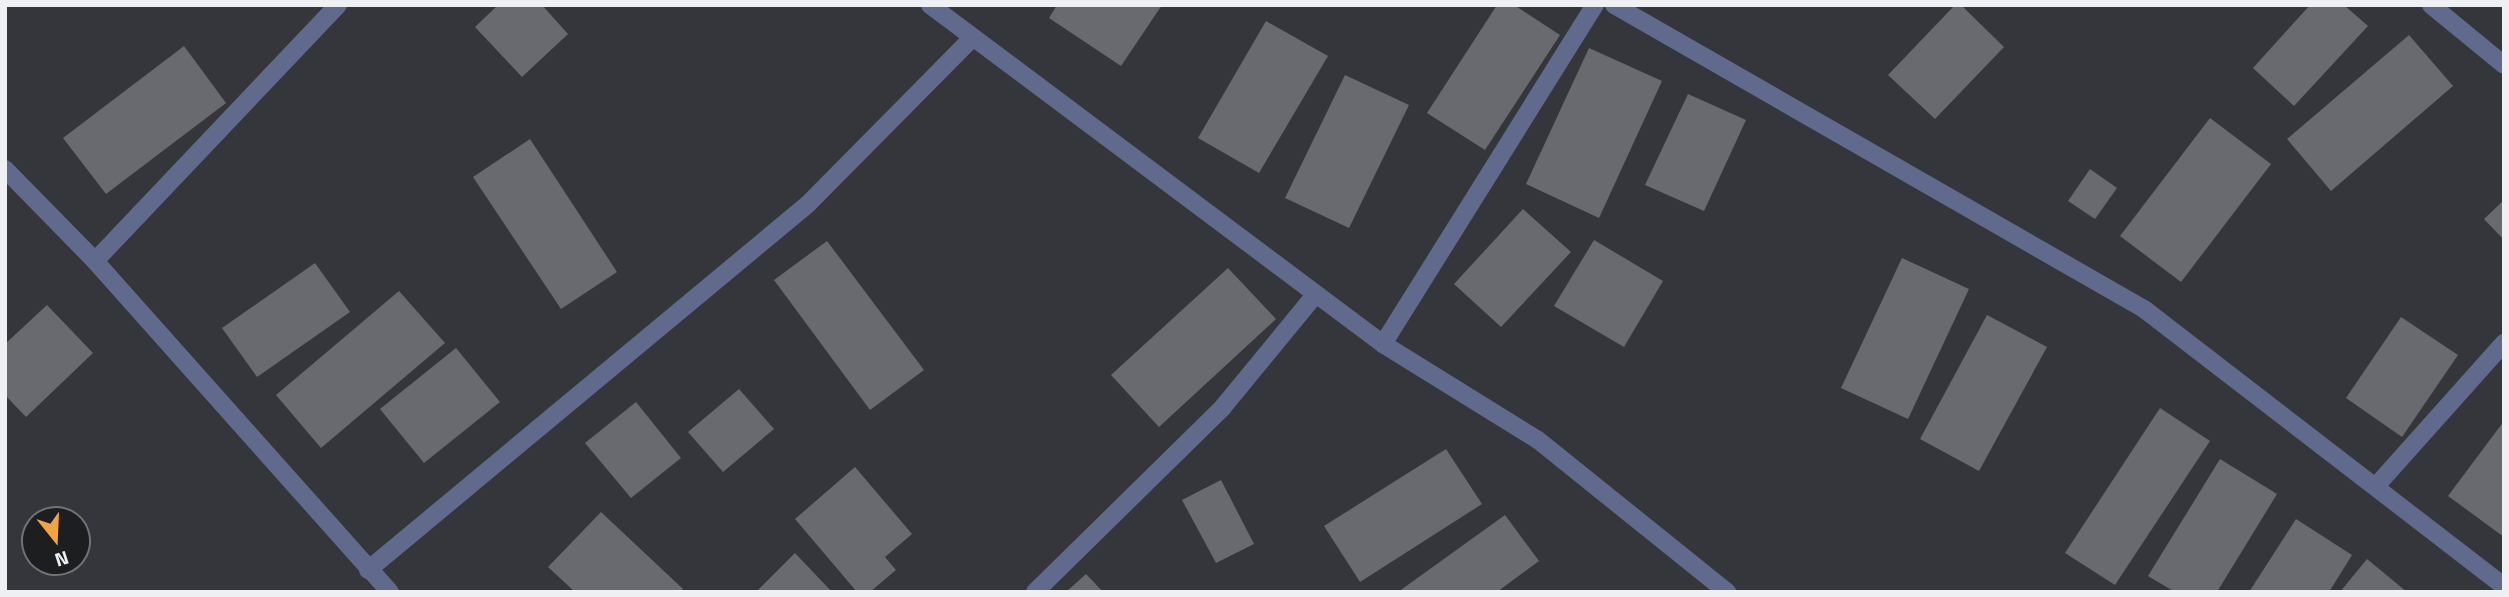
<!DOCTYPE html>
<html>
<head>
<meta charset="utf-8">
<style>
	body { margin:0 }
	#map { position:relative; width:2509px; height:597px; overflow:hidden; background:#35363b; font-family:"Titillium Web",sans-serif }
	div>[style] { position:absolute }
	.building>* { inset:0; background:#686a6f }
	.minor>* { height:18px; margin:-9px; padding:0 9px; transform-origin:9px; border-radius:9px; background:#616a8d }
	span { translate:-50% -50%; white-space:nowrap; text-align:center; line-height:1.15; -webkit-text-stroke:7px #1d1e20; paint-order:stroke }
	.frame { position:absolute; inset:0; border:7px solid #eff0f3; pointer-events:none }
	.north { position:absolute; left:21px; top:506px; width:70px; height:70px; box-sizing:border-box; background:#1d1e20; border:2px solid #717274; border-radius:50%; rotate:162deg; font-size:19px; font-weight:700; line-height:28px; text-align:center; color:#eff0f3 }
	.north::after { content:''; display:block; margin:auto; width:24px; height:32px; background:#f3a442; clip-path:polygon(50% 0,100% 100%,50% 72%,0 100%) }
</style>
</head>
<body>
<div id="map">
	<div class="building">
		<div style="clip-path:polygon(498px 5px,542px 5px,568px 34px,522px 77px,475px 27px)"></div>
		<div style="clip-path:polygon(1057px 5px,1162px 5px,1121px 66px,1049px 18px)"></div>
		<div style="clip-path:polygon(1497px 5px,1514px 5px,1560px 35px,1485px 150px,1427px 113px)"></div>
		<div style="clip-path:polygon(1955px 5px,1961px 5px,2004px 47px,1935px 119px,1888px 75px)"></div>
		<div style="clip-path:polygon(2310px 5px,2344px 5px,2368px 26px,2294px 106px,2253px 68px)"></div>
		<div style="clip-path:polygon(1266px 21px,1328px 56px,1259px 173px,1198px 138px)"></div>
		<div style="clip-path:polygon(2409px 35px,2453px 86px,2331px 191px,2287px 139px)"></div>
		<div style="clip-path:polygon(184px 46px,226px 103px,106px 194px,63px 138px)"></div>
		<div style="clip-path:polygon(1589px 48px,1662px 81px,1599px 218px,1526px 184px)"></div>
		<div style="clip-path:polygon(1345px 75px,1409px 105px,1349px 228px,1285px 198px)"></div>
		<div style="clip-path:polygon(1688px 94px,1746px 120px,1704px 211px,1645px 185px)"></div>
		<div style="clip-path:polygon(2210px 118px,2271px 164px,2181px 282px,2120px 236px)"></div>
		<div style="clip-path:polygon(530px 139px,617px 272px,561px 309px,473px 177px)"></div>
		<div style="clip-path:polygon(2090px 169px,2117px 188px,2095px 219px,2068px 201px)"></div>
		<div style="clip-path:polygon(2504px 200px,2504px 240px,2484px 219px)"></div>
		<div style="clip-path:polygon(1523px 209px,1571px 252px,1501px 327px,1454px 284px)"></div>
		<div style="clip-path:polygon(1594px 240px,1663px 281px,1624px 347px,1554px 306px)"></div>
		<div style="clip-path:polygon(827px 241px,924px 370px,870px 410px,774px 280px)"></div>
		<div style="clip-path:polygon(1902px 258px,1969px 289px,1908px 419px,1841px 388px)"></div>
		<div style="clip-path:polygon(315px 263px,350px 312px,257px 377px,222px 328px)"></div>
		<div style="clip-path:polygon(1228px 268px,1276px 319px,1159px 427px,1111px 375px)"></div>
		<div style="clip-path:polygon(399px 291px,445px 343px,321px 448px,276px 395px)"></div>
		<div style="clip-path:polygon(47px 305px,93px 353px,26px 417px,5px 395px,5px 344px)"></div>
		<div style="clip-path:polygon(1987px 315px,2047px 347px,1979px 471px,1920px 439px)"></div>
		<div style="clip-path:polygon(2401px 317px,2458px 355px,2402px 437px,2346px 398px)"></div>
		<div style="clip-path:polygon(456px 348px,500px 402px,424px 463px,380px 409px)"></div>
		<div style="clip-path:polygon(739px 389px,774px 429px,723px 472px,688px 432px)"></div>
		<div style="clip-path:polygon(636px 402px,681px 458px,631px 498px,585px 443px)"></div>
		<div style="clip-path:polygon(2160px 408px,2210px 441px,2115px 585px,2065px 553px)"></div>
		<div style="clip-path:polygon(2504px 421px,2504px 537px,2448px 496px)"></div>
		<div style="clip-path:polygon(1446px 449px,1482px 504px,1360px 582px,1324px 526px)"></div>
		<div style="clip-path:polygon(2220px 459px,2277px 494px,2217px 592px,2175px 592px,2148px 576px)"></div>
		<div style="clip-path:polygon(855px 467px,912px 534px,885px 557px,896px 570px,870px 592px,857px 592px,795px 519px)"></div>
		<div style="clip-path:polygon(1221px 480px,1254px 544px,1216px 563px,1182px 500px)"></div>
		<div style="clip-path:polygon(601px 512px,683px 589px,680px 592px,575px 592px,548px 567px)"></div>
		<div style="clip-path:polygon(1505px 515px,1539px 561px,1497px 592px,1398px 592px)"></div>
		<div style="clip-path:polygon(2296px 519px,2352px 555px,2329px 592px,2249px 592px)"></div>
		<div style="clip-path:polygon(795px 553px,832px 592px,756px 592px)"></div>
		<div style="clip-path:polygon(2367px 559px,2407px 592px,2340px 592px)"></div>
		<div style="clip-path:polygon(1086px 574px,1103px 592px,1066px 592px)"></div>
	</div>
	<div class="minor">
		<div style="left:930px;top:5px;width:566px;rotate:36.81deg"></div>
		<div style="left:1383px;top:344px;width:182px;rotate:31.8deg"></div>
		<div style="left:1538px;top:440px;width:243px;rotate:38.8deg"></div>
		<div style="left:1614px;top:5px;width:611px;rotate:29.84deg"></div>
		<div style="left:2144px;top:309px;width:454px;rotate:37.6deg"></div>
		<div style="left:2431px;top:5px;width:94px;rotate:39.4deg"></div>
		<div style="left:5px;top:169px;width:129px;rotate:45.6deg"></div>
		<div style="left:95px;top:261px;width:443px;rotate:48.3deg"></div>
		<div style="left:95px;top:261px;width:353px;rotate:-46.5deg"></div>
		<div style="left:1383px;top:344px;width:400px;rotate:-58deg"></div>
		<div style="left:2377px;top:485px;width:191px;rotate:-48.2deg"></div>
		<div style="left:368px;top:570px;width:572px;rotate:-39.75deg"></div>
		<div style="left:808px;top:204px;width:233px;rotate:-45.3deg"></div>
		<div style="left:1035px;top:592px;width:264px;rotate:-44.5deg"></div>
		<div style="left:1223px;top:407px;width:145px;rotate:-50.6deg"></div>
	</div>
	<div class="frame"></div>
	<div class="north">N</div>
</div>
</body>
</html>
